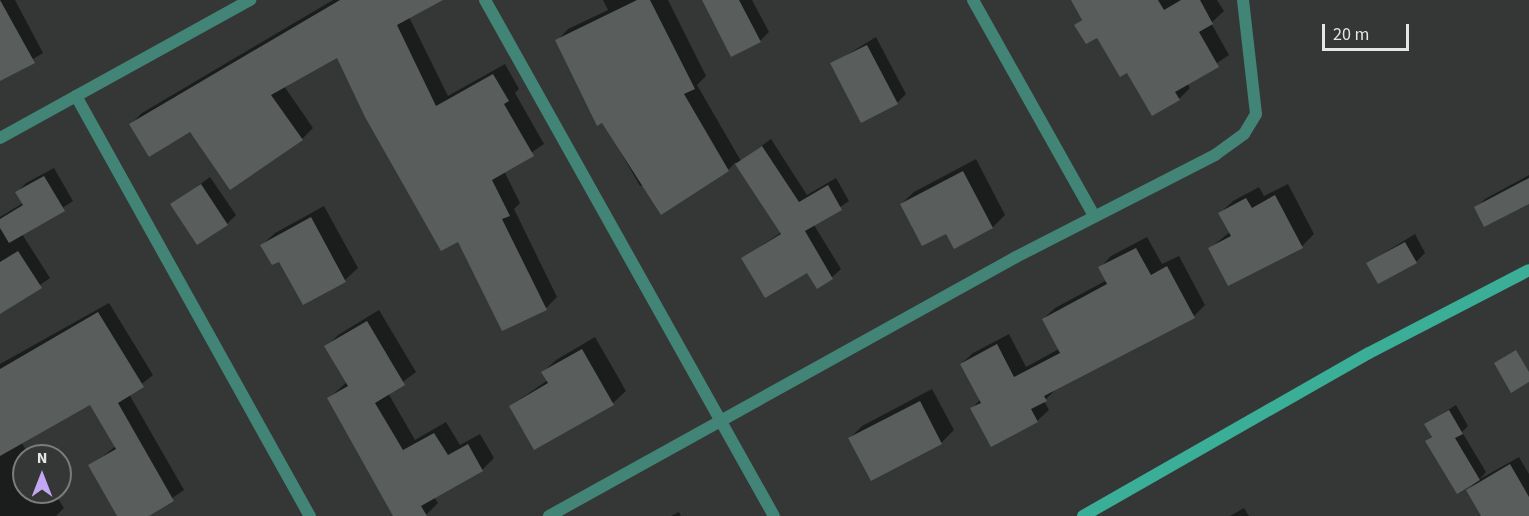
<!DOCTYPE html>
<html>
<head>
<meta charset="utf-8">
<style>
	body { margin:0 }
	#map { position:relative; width:1529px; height:516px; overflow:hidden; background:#343736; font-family:"Source Sans 3",sans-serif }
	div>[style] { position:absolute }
	.shadow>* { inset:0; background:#0007 }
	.building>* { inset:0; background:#595d5c }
	.street>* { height:12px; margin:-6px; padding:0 6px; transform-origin:6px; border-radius:6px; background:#428475 }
	.secondary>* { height:12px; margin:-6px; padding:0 6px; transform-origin:6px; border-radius:6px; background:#3bae98 }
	span { translate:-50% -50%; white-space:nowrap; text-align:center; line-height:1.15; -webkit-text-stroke:4.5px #343736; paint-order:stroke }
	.north { position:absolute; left:12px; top:444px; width:60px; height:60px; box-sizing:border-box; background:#343736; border:2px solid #7a7d7c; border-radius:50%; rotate:0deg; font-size:16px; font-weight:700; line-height:24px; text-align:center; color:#e4e6e5 }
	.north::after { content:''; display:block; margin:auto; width:21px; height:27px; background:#c3a7f2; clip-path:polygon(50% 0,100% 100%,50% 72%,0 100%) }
	.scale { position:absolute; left:1322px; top:24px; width:87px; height:27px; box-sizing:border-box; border:3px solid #e4e6e5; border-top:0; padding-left:8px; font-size:18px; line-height:21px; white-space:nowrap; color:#e4e6e5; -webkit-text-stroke:4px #343736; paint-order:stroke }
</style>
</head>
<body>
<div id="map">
	<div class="shadow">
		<div style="clip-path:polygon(0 0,15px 0,43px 53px,0 79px)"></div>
		<div style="clip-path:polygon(333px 0,440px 0,409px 17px,448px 96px,505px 64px,519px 89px,515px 93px,544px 144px,504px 171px,520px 203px,514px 209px,557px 297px,546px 308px,503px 329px,459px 240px,338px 56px,284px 86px,313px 128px,302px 139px,131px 124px,142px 113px)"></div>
		<div style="clip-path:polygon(603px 0,668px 0,706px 76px,697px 85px,741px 161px,771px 139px,807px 195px,836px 178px,849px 201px,814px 225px,841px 269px,832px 277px,817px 287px,807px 271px,743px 258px,782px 232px,736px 162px,728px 170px,640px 186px,557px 41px,568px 29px,608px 10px)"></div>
		<div style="clip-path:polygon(704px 0,752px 0,769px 32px,760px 41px)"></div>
		<div style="clip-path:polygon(1079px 0,1217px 0,1224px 11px,1211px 23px,1229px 55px,1187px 83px,1190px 88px,1179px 99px,1127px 71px,1098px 36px,1076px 25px,1083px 18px)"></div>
		<div style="clip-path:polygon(876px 37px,906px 94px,897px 103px,832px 64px)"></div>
		<div style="clip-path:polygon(976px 159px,1005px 215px,993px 227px,946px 232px,901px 204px,914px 192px)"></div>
		<div style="clip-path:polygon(54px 168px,73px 201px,22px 234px,50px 278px,0 313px,0 217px,23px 203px,17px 192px,26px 183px)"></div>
		<div style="clip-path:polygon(1529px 175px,1529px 202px,1476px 208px,1485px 199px)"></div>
		<div style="clip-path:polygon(210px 177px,236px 215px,227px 224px,172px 205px)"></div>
		<div style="clip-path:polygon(1288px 184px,1314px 234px,1302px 246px,1210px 248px,1230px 232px,1220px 213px,1233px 201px,1259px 187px,1264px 196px)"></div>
		<div style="clip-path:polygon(324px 206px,358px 268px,345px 280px,303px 303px,279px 260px,262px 245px,275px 233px)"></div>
		<div style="clip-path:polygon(1415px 234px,1425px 253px,1416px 262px,1368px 263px)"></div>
		<div style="clip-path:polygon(1147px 237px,1162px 264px,1179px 256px,1205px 305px,1194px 316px,1058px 387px,1044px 401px,1049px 410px,1037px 421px,972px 408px,981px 399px,961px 364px,973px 353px,1009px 334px,1026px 367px,1059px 349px,1043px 319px,1055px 308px,1107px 280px,1100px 268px,1111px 256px)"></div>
		<div style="clip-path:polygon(109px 303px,153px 375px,129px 394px,184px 490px,146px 516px,119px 516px,90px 466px,116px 446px,91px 403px,21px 442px,30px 456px,24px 456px,24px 492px,54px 492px,64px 508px,56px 516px,0 516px,0 364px)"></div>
		<div style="clip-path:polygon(379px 310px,416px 372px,388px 393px,415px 440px,446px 422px,460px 445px,480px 434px,494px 458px,482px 470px,434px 497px,438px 503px,425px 516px,395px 516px,328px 399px,347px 382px,326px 347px,338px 335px)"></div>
		<div style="clip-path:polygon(595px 337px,626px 391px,613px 403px,535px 448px,510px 406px,548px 380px,543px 372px,556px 360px)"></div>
		<div style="clip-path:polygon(932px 389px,954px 430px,941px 443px,850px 438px,862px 426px)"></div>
		<div style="clip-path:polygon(1456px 405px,1468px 426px,1462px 432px,1486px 472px,1480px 479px,1519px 457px,1529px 474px,1529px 513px,1483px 516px,1468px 490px,1476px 482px,1426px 442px,1432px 436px,1426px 424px)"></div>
		<div style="clip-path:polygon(1244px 508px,1249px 516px,1230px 516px)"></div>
		<div style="clip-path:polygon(679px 512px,681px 516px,671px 516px)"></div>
	</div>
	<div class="building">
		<div style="clip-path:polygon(0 0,35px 63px,0 81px)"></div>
		<div style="clip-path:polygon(340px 0,443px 0,397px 25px,436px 106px,493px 74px,509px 101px,504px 104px,534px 156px,492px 180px,510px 216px,502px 219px,547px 310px,502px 331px,458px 242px,441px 251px,365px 117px,337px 58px,271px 95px,303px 140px,230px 190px,190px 132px,149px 157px,129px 124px)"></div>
		<div style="clip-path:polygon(637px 0,650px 0,695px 89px,684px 94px,729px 171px,661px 215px,602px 123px,597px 126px,555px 40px)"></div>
		<div style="clip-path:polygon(702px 0,739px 0,761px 42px,731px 57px)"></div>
		<div style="clip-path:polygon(1071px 0,1158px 0,1164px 10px,1181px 0,1200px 0,1213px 24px,1199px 32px,1219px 67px,1175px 92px,1180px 100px,1152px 116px,1127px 73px,1120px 77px,1097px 38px,1086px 44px,1074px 25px,1082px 20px)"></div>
		<div style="clip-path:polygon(867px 45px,898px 104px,861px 123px,830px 63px)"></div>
		<div style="clip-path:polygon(762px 146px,799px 202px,828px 185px,842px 210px,805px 231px,833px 279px,817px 289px,807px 273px,765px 298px,741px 258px,781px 234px,735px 164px)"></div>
		<div style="clip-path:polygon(963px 171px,993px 228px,954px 249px,946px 234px,922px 246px,900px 204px)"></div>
		<div style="clip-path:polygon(44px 176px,65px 211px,9px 243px,0 228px,0 219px,23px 205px,15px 192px)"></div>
		<div style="clip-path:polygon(1529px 178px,1529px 204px,1484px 227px,1474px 207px)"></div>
		<div style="clip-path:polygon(201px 184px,228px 225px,197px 245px,170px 204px)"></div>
		<div style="clip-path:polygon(1275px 195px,1303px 248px,1228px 286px,1208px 248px,1231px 236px,1218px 213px,1246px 198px,1252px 208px)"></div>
		<div style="clip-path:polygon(311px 217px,346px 282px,303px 305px,279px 262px,272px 265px,260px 245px)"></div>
		<div style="clip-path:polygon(1405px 242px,1417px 263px,1378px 284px,1366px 263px)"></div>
		<div style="clip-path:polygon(1136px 248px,1151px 275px,1167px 266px,1195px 318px,1044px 396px,1047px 401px,1031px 409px,1038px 422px,991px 447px,970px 408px,981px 403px,960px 364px,997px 344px,1014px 377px,1060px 353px,1042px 319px,1107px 284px,1098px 267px)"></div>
		<div style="clip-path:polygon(18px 251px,42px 288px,0 314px,0 262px)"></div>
		<div style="clip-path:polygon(98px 312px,144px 387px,118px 403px,174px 501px,149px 516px,117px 516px,88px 465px,116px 449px,90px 405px,0 456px,0 369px)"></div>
		<div style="clip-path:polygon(367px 321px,405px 385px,375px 403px,403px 450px,434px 433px,448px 455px,468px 444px,483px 471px,421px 506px,427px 516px,393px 516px,327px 398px,348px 386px,324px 346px)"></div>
		<div style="clip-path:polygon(582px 349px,614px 405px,534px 450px,509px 406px,548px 383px,541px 372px)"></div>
		<div style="clip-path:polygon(1516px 350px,1529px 372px,1529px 382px,1511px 393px,1494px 363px)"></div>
		<div style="clip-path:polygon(920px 401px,942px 444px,871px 481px,848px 438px)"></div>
		<div style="clip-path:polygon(1449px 410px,1463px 434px,1455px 438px,1480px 480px,1457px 494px,1425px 441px,1432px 437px,1424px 424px)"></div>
		<div style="clip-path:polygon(1510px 464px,1529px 497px,1529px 516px,1481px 516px,1466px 490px)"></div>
	</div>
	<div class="street">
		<div style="left:485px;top:0;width:591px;rotate:60.75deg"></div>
		<div style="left:973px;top:0;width:248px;rotate:60.7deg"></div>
		<div style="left:76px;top:96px;width:481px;rotate:60.9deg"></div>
		<div style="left:0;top:138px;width:286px;rotate:-28.9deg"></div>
		<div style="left:549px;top:516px;width:534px;rotate:-29.01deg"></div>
		<div style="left:1016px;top:257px;width:224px;rotate:-27.1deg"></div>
		<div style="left:1215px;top:155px;width:36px;rotate:-36deg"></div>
		<div style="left:1244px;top:134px;width:23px;rotate:-59deg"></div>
		<div style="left:1256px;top:114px;width:115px;rotate:-96.5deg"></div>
	</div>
	<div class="secondary">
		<div style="left:1083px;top:516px;width:329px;rotate:-29.7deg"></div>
		<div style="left:1369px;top:353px;width:180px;rotate:-27.4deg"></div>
	</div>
	<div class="north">N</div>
	<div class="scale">20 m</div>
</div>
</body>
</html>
